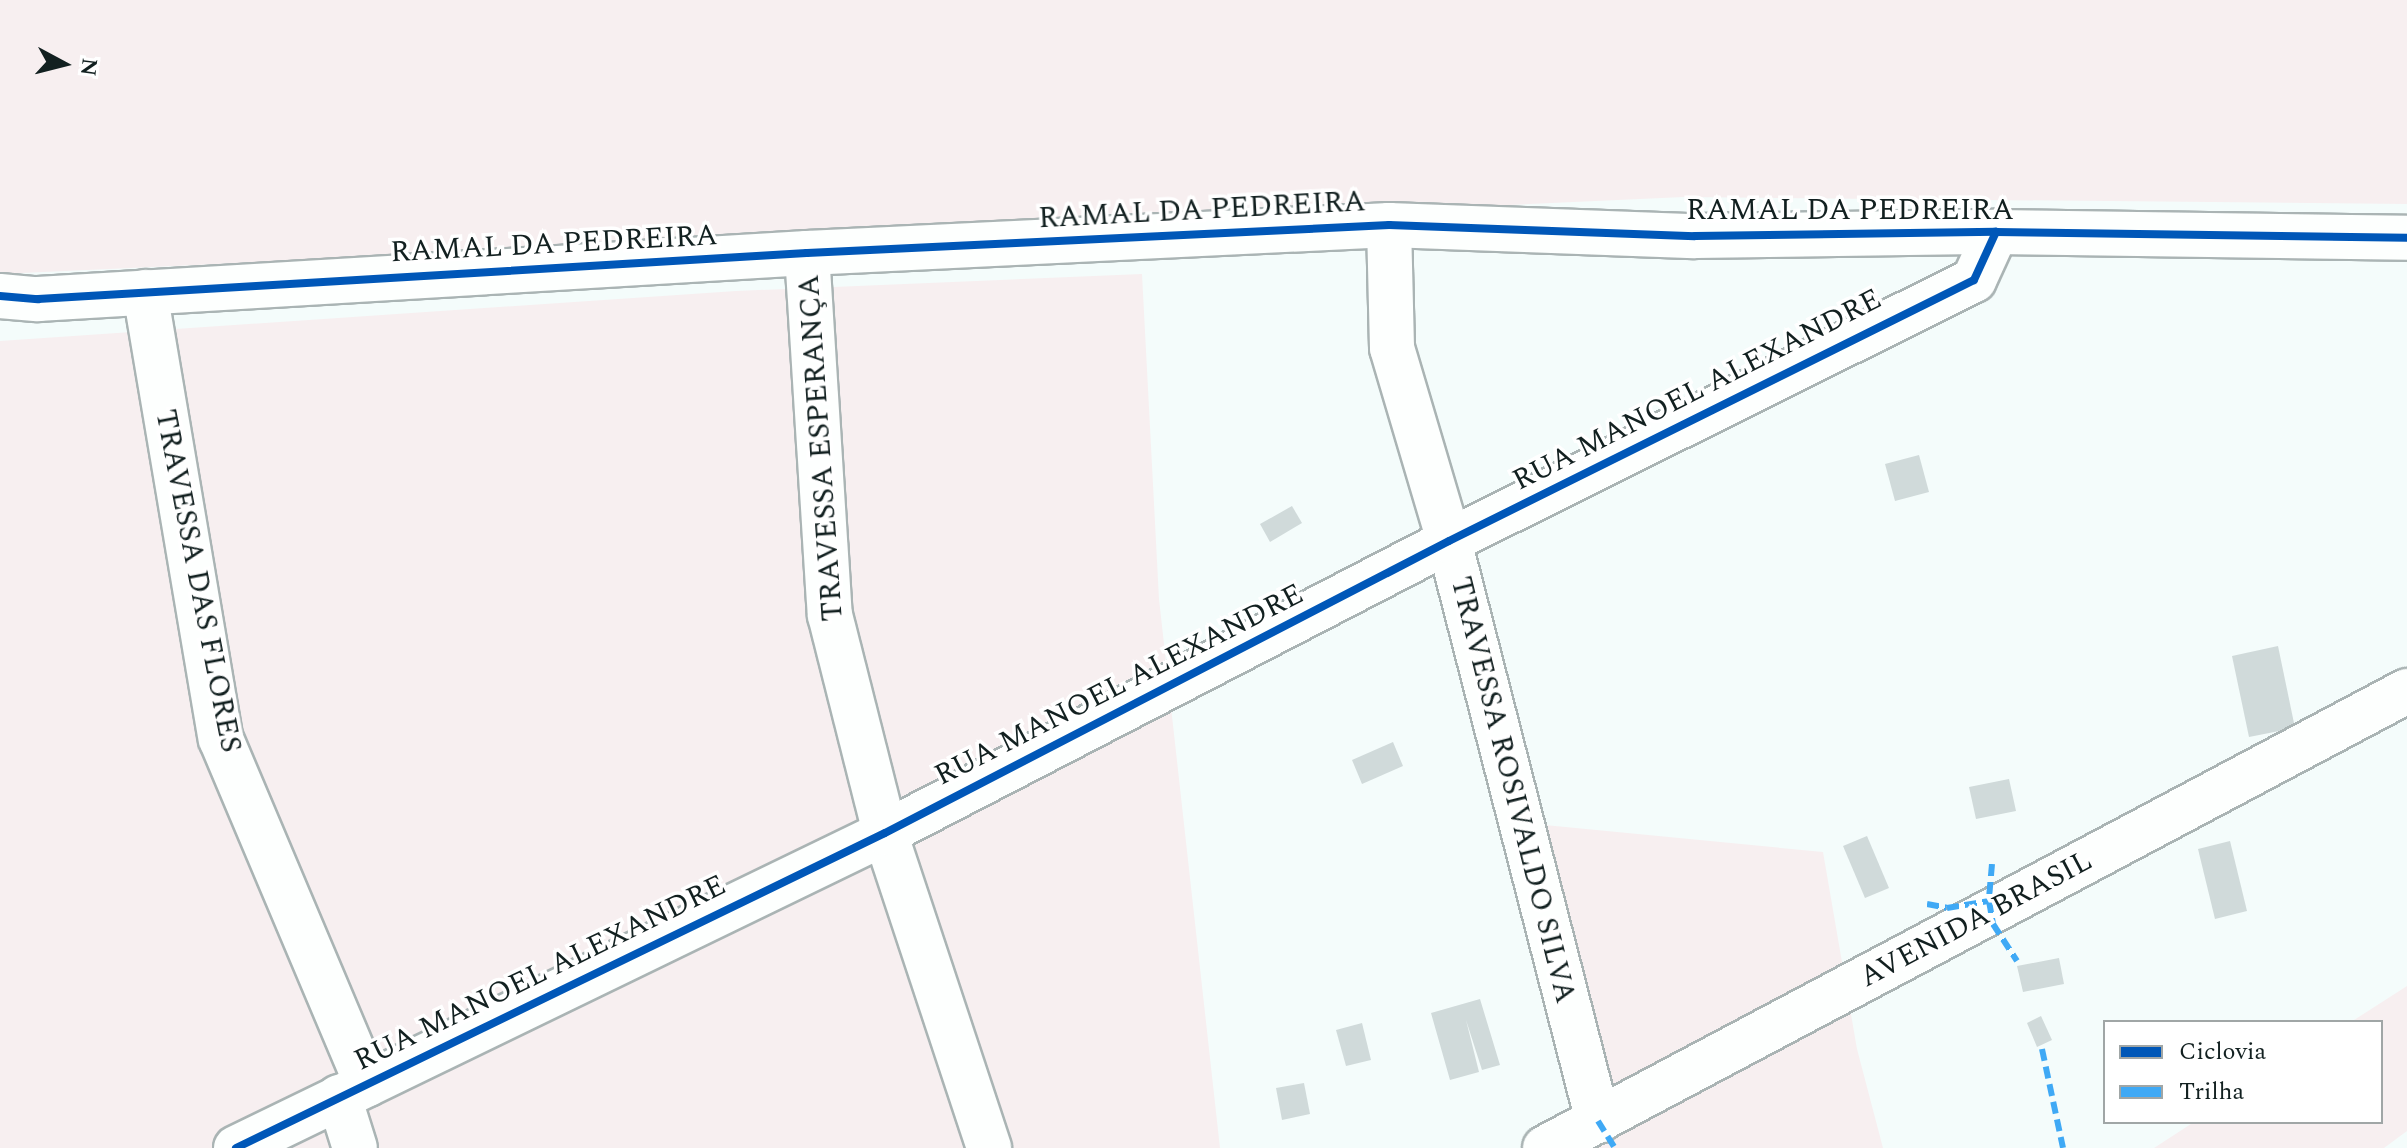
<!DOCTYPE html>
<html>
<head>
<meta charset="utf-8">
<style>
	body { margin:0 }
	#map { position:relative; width:2407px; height:1148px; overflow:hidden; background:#f4fcfb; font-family:Spectral,serif }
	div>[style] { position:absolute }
	.green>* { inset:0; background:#f7eff0 }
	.building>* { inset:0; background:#d0dada }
	.roads { filter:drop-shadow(2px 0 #aab4b4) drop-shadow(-2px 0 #aab4b4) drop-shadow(0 2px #aab4b4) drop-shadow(0 -2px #aab4b4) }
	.minor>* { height:44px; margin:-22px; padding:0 22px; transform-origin:22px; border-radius:22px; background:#fdfffe }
	.quiet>* { height:6px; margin-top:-3px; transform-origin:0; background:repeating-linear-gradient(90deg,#3fa9f5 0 12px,transparent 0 18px) }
	.cycleway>* { height:8px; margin:-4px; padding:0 4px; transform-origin:4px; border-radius:4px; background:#0057b8 }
	span { translate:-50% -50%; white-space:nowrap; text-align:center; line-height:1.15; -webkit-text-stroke:7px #fff; paint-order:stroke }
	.street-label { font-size:30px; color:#122020 }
	.legend { position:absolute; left:2103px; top:1020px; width:280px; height:104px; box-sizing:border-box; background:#fff; border:2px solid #a0a6a6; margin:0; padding:10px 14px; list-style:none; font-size:24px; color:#122020 }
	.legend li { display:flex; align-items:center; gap:16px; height:40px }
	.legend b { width:40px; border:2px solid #a0a6a6 }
	.north { position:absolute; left:24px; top:24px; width:80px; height:80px; -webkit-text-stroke:6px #fff; paint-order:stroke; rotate:97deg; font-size:22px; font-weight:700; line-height:32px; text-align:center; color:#122020 }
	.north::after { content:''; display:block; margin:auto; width:28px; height:36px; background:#122020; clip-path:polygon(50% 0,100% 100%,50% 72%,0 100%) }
</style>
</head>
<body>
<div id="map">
	<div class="green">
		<div style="clip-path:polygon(0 0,2407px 0,2407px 204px,1684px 197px,0 274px)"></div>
		<div style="clip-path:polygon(1142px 274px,1159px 599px,1220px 1148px,0 1148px,0 341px,736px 291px)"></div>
		<div style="clip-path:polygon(1514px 822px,1823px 852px,1857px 1049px,1883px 1148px,1569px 1148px,1622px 1130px)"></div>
		<div style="clip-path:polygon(2407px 986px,2407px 1131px,2384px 1148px,2154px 1148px,2194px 1122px,2381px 1122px,2381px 1022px,2351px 1022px)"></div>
	</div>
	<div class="building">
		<div style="clip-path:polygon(1919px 455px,1929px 492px,1895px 501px,1885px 464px)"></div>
		<div style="clip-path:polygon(1292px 506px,1302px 523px,1270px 542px,1260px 524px)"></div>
		<div style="clip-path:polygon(2278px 646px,2295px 728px,2249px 737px,2232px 656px)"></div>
		<div style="clip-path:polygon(1393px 742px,1403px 766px,1362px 784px,1352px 760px)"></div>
		<div style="clip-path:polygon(2009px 779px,2016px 811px,1976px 819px,1969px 787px)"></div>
		<div style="clip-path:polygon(1867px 836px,1889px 888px,1865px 898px,1843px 846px)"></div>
		<div style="clip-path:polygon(2230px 841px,2247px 911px,2215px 919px,2198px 849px)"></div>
		<div style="clip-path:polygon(2059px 958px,2064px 984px,2023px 992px,2017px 966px)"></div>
		<div style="clip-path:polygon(1480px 999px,1500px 1065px,1482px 1070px,1466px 1020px,1479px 1072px,1450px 1080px,1431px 1013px)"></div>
		<div style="clip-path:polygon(2041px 1016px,2052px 1040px,2037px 1047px,2027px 1023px)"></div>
		<div style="clip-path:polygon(1362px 1023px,1371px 1060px,1346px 1066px,1336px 1030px)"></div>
		<div style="clip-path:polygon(1304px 1083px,1310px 1114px,1282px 1120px,1276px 1088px)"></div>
	</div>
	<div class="roads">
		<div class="minor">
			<div style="left:1389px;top:225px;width:123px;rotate:88.6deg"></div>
			<div style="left:1392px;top:348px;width:201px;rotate:73.5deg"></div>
			<div style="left:1449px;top:541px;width:599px;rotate:75.59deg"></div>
			<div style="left:807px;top:253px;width:363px;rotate:86.4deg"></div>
			<div style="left:830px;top:615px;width:225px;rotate:75.8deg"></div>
			<div style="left:885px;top:833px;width:332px;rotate:71.7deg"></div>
			<div style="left:145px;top:292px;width:453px;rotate:80.4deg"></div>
			<div style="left:221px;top:739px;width:375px;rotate:67.1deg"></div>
			<div style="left:0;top:296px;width:38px;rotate:5deg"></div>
			<div style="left:38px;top:299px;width:770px;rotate:-3.42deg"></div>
			<div style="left:807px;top:253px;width:583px;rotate:-2.75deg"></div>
			<div style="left:1389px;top:225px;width:306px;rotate:2.1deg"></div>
			<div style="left:1695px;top:236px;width:301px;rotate:-0.8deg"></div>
			<div style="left:1996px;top:232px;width:411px;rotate:0.8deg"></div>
			<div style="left:339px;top:1097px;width:53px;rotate:72.6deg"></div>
			<div style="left:236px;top:1148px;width:721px;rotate:-25.89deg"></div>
			<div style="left:885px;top:833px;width:635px;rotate:-27.37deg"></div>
			<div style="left:1449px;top:541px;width:586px;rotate:-26.43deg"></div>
			<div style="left:1974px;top:280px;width:53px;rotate:-65.4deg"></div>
			<div style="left:1545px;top:1148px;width:976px;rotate:-27.93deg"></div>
		</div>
	</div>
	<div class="quiet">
		<div style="left:1992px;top:864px;width:37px;rotate:95deg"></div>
		<div style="left:1989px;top:901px;width:23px;rotate:80deg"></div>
		<div style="left:1993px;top:924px;width:44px;rotate:57deg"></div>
		<div style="left:1927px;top:904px;width:20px;rotate:11deg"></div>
		<div style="left:1947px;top:908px;width:43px;rotate:-9.5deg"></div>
		<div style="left:2042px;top:1049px;width:101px;rotate:78deg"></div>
		<div style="left:1598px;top:1121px;width:32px;rotate:58deg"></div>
	</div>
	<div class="cycleway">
		<div style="left:0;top:296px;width:38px;rotate:5deg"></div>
		<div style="left:38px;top:299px;width:770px;rotate:-3.42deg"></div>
		<div style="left:807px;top:253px;width:583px;rotate:-2.75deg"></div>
		<div style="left:1389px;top:225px;width:306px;rotate:2.1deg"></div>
		<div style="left:1695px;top:236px;width:301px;rotate:-0.8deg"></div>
		<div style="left:1996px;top:232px;width:411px;rotate:0.8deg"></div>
		<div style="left:236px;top:1148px;width:721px;rotate:-25.89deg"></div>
		<div style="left:885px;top:833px;width:635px;rotate:-27.37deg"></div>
		<div style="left:1449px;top:541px;width:586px;rotate:-26.43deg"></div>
		<div style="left:1974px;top:280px;width:53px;rotate:-65.4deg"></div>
	</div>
	<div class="street-label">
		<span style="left:1202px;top:210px;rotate:-3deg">RAMAL DA PEDREIRA</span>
		<span style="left:1850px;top:210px">RAMAL DA PEDREIRA</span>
		<span style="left:554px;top:244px;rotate:-3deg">RAMAL DA PEDREIRA</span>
		<span style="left:1697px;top:390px;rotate:-27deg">RUA MANOEL ALEXANDRE</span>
		<span style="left:821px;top:448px;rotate:-94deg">TRAVESSA ESPERANÇA</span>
		<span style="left:198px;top:581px;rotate:79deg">TRAVESSA DAS FLORES</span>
		<span style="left:1119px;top:685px;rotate:-27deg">RUA MANOEL ALEXANDRE</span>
		<span style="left:1513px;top:790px;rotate:76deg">TRAVESSA ROSIVALDO SILVA</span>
		<span style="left:1976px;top:919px;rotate:-28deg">AVENIDA BRASIL</span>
		<span style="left:540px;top:973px;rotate:-26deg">RUA MANOEL ALEXANDRE</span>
	</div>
	<ul class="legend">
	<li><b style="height:10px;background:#0057b8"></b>Ciclovia</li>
	<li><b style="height:10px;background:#3fa9f5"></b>Trilha</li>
	</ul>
	<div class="north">N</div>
</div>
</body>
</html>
